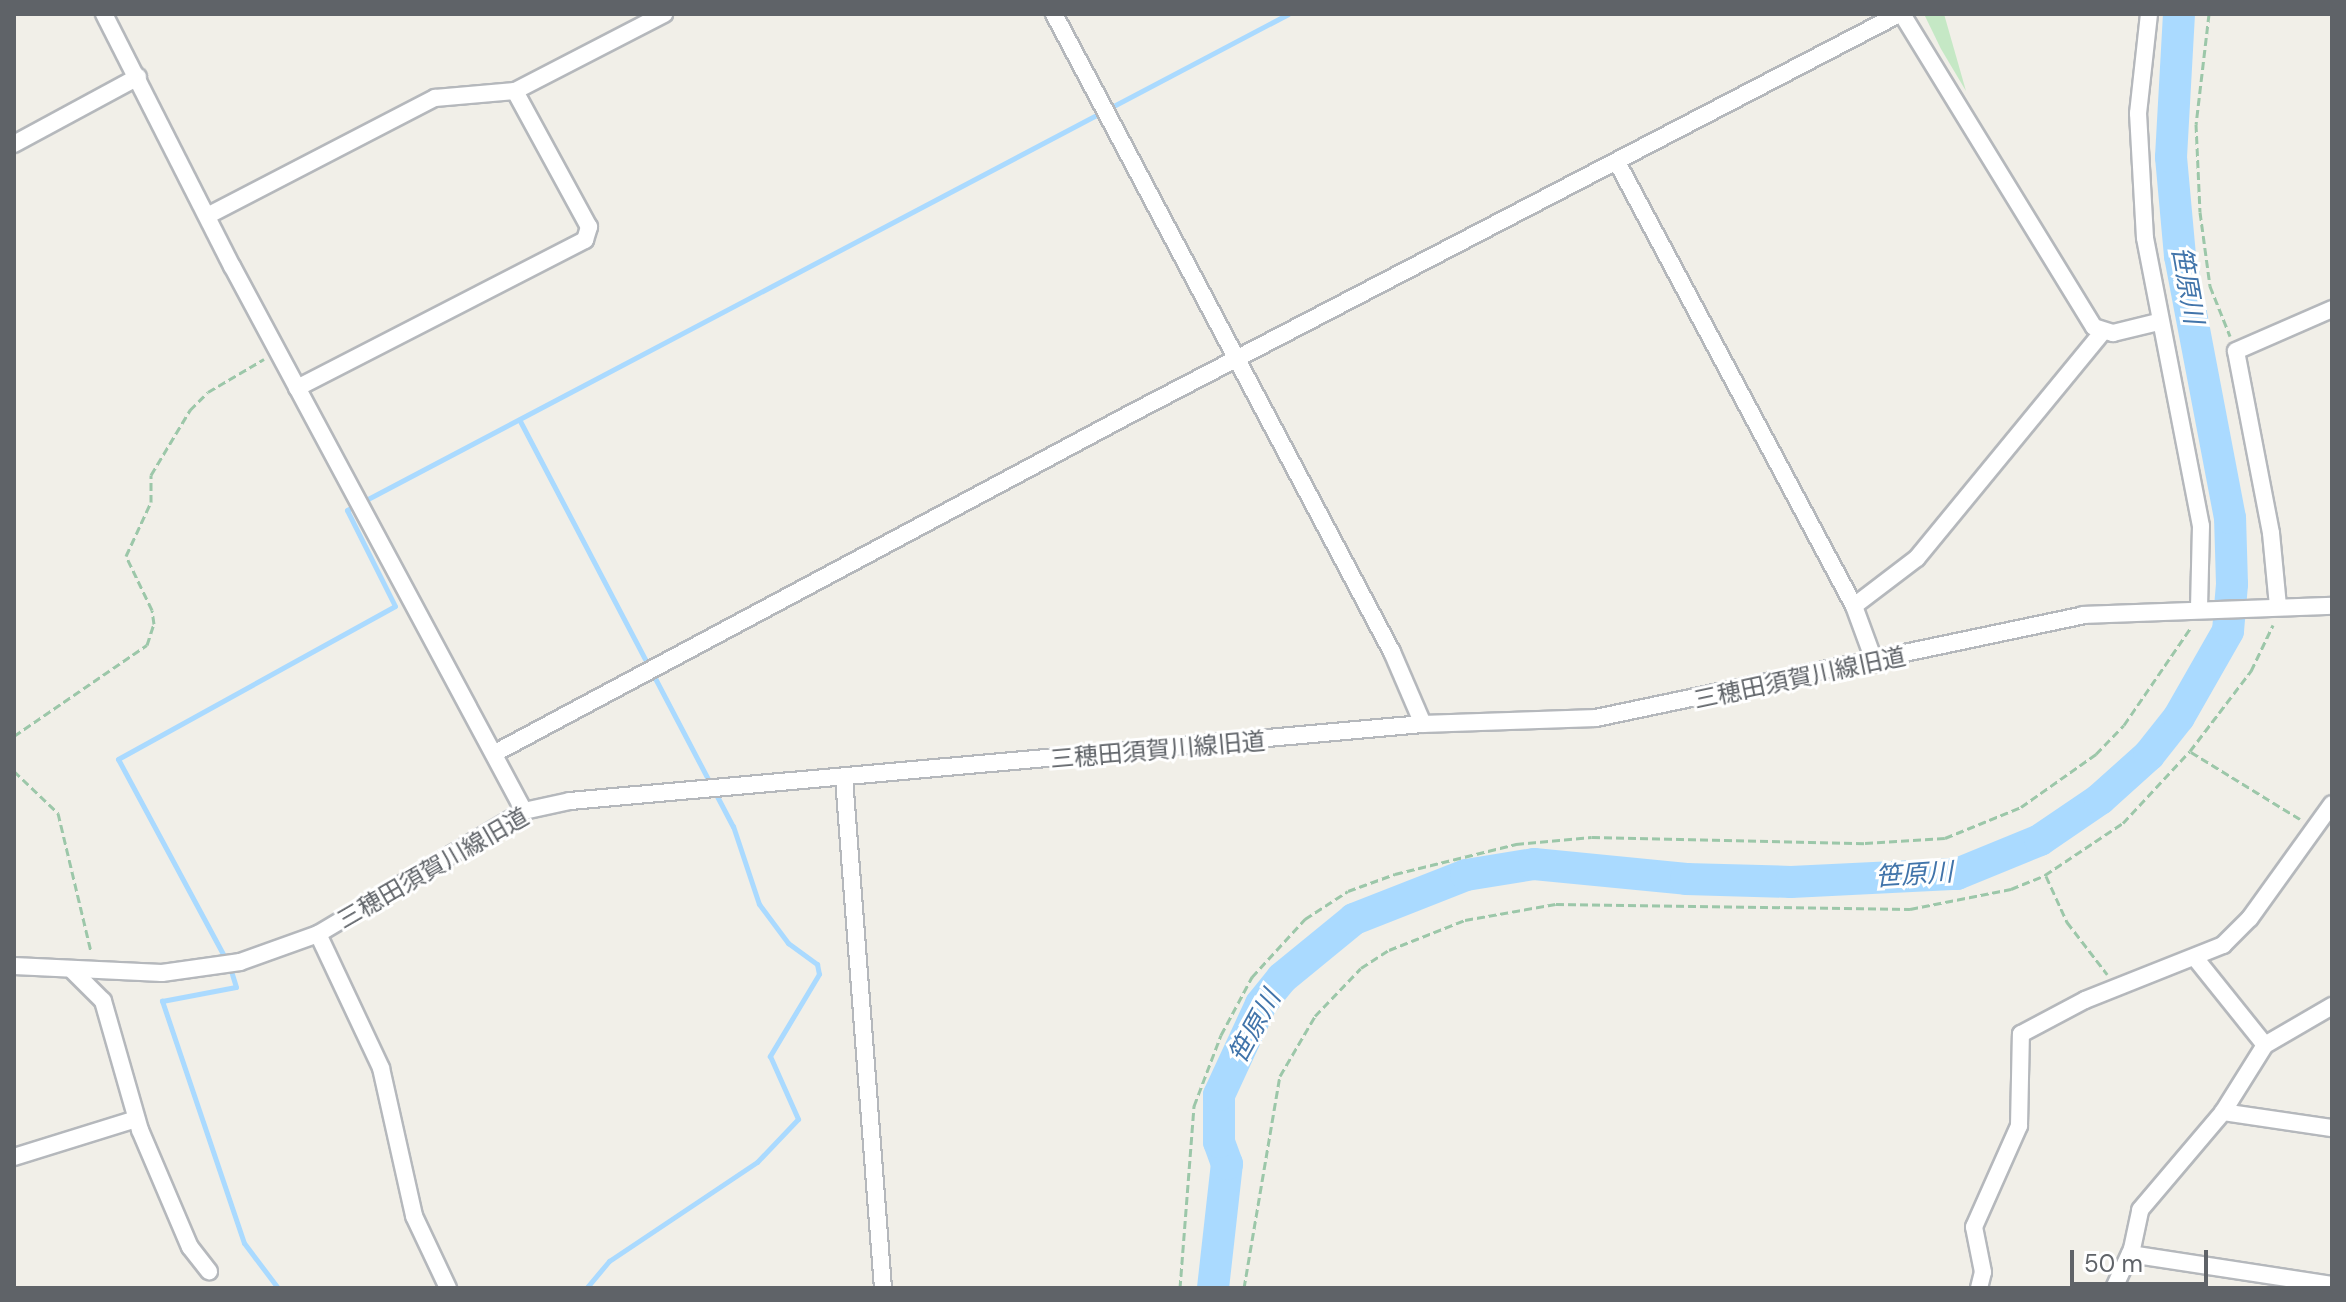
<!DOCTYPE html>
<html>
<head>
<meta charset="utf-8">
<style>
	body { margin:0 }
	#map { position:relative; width:2346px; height:1302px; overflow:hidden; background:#f1efe8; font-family:"DM Sans","Noto Sans JP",sans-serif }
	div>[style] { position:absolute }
	.green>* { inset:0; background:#c5e8c5 }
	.stream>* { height:5px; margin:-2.5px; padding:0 2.5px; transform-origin:2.5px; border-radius:2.5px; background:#aadaff }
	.river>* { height:32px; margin:-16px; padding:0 16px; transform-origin:16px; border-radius:16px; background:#aadaff }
	.path>* { height:3px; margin-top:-1.5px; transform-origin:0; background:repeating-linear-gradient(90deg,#9cc7a9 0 8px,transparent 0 12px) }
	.roads { filter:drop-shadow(2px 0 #b5b8bc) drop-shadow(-2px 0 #b5b8bc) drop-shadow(0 2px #b5b8bc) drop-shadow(0 -2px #b5b8bc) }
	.street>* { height:16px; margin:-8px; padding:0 8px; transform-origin:8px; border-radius:8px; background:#fff }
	span { translate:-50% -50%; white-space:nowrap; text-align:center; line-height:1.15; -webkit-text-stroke:6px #fff; paint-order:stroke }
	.street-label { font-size:24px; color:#5f6368 }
	.water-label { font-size:26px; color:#4174aa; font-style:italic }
	.frame { position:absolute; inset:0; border:16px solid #5f6368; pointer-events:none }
	.scale { position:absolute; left:2070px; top:1250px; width:138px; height:36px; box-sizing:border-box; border:4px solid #5f6368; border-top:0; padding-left:10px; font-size:24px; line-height:28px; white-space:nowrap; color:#5f6368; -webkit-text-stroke:6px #fff; paint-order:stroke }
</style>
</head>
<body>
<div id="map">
	<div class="green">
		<div style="clip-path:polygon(1924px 14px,1944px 14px,1966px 91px,1941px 49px)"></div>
	</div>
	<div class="stream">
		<div style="left:520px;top:421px;width:458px;rotate:62.3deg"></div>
		<div style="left:733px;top:826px;width:82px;rotate:71.6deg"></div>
		<div style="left:759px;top:904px;width:49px;rotate:53.4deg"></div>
		<div style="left:788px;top:943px;width:36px;rotate:36deg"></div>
		<div style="left:817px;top:964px;width:10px;rotate:79deg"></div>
		<div style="left:819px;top:974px;width:96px;rotate:120.9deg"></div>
		<div style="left:770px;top:1056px;width:69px;rotate:66deg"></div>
		<div style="left:798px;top:1119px;width:59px;rotate:133.6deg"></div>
		<div style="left:757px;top:1162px;width:178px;rotate:146.2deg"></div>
		<div style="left:609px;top:1261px;width:35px;rotate:130deg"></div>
		<div style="left:278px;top:1288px;width:56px;rotate:-127.1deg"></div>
		<div style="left:244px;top:1243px;width:256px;rotate:-108.7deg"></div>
		<div style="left:162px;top:1001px;width:75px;rotate:-10.7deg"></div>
		<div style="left:236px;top:987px;width:21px;rotate:-107deg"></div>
		<div style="left:230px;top:967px;width:236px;rotate:-118.3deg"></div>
		<div style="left:118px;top:759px;width:316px;rotate:-28.9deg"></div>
		<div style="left:395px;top:606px;width:107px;rotate:-116.6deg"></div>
		<div style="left:347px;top:510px;width:1064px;rotate:-27.79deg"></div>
	</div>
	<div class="river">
		<div style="left:1213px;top:1288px;width:125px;rotate:-83.6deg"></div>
		<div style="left:1227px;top:1164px;width:23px;rotate:-110deg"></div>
		<div style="left:1219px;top:1142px;width:47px;rotate:-90deg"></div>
		<div style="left:1219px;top:1095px;width:100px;rotate:-65.2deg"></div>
		<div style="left:1261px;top:1004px;width:33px;rotate:-51deg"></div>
		<div style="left:1282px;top:978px;width:93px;rotate:-39.3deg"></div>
		<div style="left:1354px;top:919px;width:120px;rotate:-21.4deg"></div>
		<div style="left:1466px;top:875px;width:69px;rotate:-9.2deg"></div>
		<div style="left:1534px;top:864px;width:153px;rotate:5.6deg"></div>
		<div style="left:1686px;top:879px;width:105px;rotate:1.6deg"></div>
		<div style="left:1791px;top:882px;width:166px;rotate:-2.8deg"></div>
		<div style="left:1957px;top:874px;width:90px;rotate:-22.3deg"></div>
		<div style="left:2040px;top:840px;width:73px;rotate:-34.3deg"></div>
		<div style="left:2100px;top:799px;width:66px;rotate:-41.9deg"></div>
		<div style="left:2149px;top:755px;width:48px;rotate:-51.7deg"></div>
		<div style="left:2179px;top:717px;width:99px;rotate:-60.3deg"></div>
		<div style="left:2228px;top:631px;width:47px;rotate:-85.1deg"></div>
		<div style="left:2232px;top:584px;width:66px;rotate:-91.7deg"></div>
		<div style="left:2230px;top:518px;width:267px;rotate:-100.8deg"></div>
		<div style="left:2180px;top:256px;width:99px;rotate:-95.2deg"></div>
		<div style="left:2171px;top:157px;width:143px;rotate:-86.8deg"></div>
	</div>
	<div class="path">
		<div style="left:2209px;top:14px;width:111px;rotate:96.7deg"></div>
		<div style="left:2196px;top:124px;width:88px;rotate:87.4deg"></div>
		<div style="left:2200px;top:212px;width:75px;rotate:82.3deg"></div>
		<div style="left:2210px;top:286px;width:54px;rotate:68.2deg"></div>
		<div style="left:14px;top:736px;width:161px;rotate:-34.4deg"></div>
		<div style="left:147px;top:645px;width:22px;rotate:-72deg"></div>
		<div style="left:154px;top:624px;width:14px;rotate:-98deg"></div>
		<div style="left:152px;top:610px;width:60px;rotate:-115.7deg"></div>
		<div style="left:126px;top:556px;width:60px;rotate:-65.2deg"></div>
		<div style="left:151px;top:502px;width:27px;rotate:-90deg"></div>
		<div style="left:151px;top:475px;width:76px;rotate:-59deg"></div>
		<div style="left:190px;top:410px;width:25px;rotate:-45deg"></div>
		<div style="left:208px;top:392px;width:65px;rotate:-30.5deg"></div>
		<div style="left:2191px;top:752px;width:128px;rotate:31.6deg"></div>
		<div style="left:14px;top:771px;width:61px;rotate:43.7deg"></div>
		<div style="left:58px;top:813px;width:143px;rotate:76.6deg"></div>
		<div style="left:2046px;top:876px;width:51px;rotate:65.5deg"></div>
		<div style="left:2067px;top:922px;width:66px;rotate:52.4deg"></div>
		<div style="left:1180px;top:1288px;width:183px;rotate:-85.6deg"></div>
		<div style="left:1194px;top:1106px;width:76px;rotate:-69.2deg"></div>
		<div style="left:1221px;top:1035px;width:66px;rotate:-61.9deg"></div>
		<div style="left:1252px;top:977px;width:79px;rotate:-47.6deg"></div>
		<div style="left:1305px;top:919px;width:51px;rotate:-33.1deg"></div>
		<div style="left:1348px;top:891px;width:50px;rotate:-19.9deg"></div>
		<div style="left:1395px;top:874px;width:125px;rotate:-13.9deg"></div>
		<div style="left:1516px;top:844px;width:76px;rotate:-5.3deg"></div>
		<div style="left:1592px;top:837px;width:273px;rotate:1.3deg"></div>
		<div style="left:1865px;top:843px;width:80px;rotate:-3.6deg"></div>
		<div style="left:1945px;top:838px;width:82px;rotate:-22.2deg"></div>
		<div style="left:2021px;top:807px;width:92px;rotate:-35.2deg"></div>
		<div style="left:2096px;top:754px;width:40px;rotate:-46deg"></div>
		<div style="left:2124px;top:725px;width:119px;rotate:-55.6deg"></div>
		<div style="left:1244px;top:1288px;width:215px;rotate:-80.4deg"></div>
		<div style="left:1280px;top:1076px;width:69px;rotate:-59.7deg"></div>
		<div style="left:1315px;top:1016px;width:66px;rotate:-46.2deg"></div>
		<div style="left:1361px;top:968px;width:33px;rotate:-33deg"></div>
		<div style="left:1389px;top:950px;width:82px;rotate:-21.5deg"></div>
		<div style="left:1465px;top:920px;width:92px;rotate:-10deg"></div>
		<div style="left:1556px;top:904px;width:354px;rotate:0.8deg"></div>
		<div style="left:1910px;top:909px;width:103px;rotate:-11.2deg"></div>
		<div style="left:2011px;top:889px;width:37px;rotate:-22deg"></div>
		<div style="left:2045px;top:875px;width:94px;rotate:-33.7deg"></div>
		<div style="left:2123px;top:823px;width:98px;rotate:-47.1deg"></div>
		<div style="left:2190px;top:751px;width:101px;rotate:-52.7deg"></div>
		<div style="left:2251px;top:671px;width:51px;rotate:-64.4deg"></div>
	</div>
	<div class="roads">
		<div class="street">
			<div style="left:104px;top:14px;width:283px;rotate:63.1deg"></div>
			<div style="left:232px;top:266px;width:618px;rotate:61.82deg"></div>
			<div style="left:1054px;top:14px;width:722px;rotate:62.09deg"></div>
			<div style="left:1392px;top:652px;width:78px;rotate:66.7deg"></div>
			<div style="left:1902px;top:14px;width:367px;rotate:58.5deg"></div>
			<div style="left:2094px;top:327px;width:20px;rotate:18deg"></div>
			<div style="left:2113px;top:333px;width:46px;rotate:-13.7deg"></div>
			<div style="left:2149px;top:14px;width:100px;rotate:96.3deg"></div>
			<div style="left:2138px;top:113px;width:125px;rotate:86.8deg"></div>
			<div style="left:2145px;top:238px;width:293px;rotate:79deg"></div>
			<div style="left:2201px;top:526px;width:83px;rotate:91.4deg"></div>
			<div style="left:14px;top:144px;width:141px;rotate:-28.4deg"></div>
			<div style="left:1618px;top:164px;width:501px;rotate:61.9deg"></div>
			<div style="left:1854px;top:606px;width:61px;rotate:69.8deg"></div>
			<div style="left:207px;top:216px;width:257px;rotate:-27.4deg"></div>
			<div style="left:435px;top:98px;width:80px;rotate:-5deg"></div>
			<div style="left:515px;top:91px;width:168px;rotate:-27.3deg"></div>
			<div style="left:297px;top:388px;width:324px;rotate:-27.2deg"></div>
			<div style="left:585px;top:240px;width:14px;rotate:-73deg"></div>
			<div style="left:589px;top:227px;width:155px;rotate:-118.6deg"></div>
			<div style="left:1854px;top:606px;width:79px;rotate:-37.3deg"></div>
			<div style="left:1917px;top:558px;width:291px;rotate:-50.6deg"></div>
			<div style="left:2278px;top:606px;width:73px;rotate:-95.5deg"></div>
			<div style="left:2271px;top:533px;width:185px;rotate:-100.9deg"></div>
			<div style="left:2236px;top:351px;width:105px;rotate:-23.6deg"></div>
			<div style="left:495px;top:753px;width:722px;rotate:-28.09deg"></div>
			<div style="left:1132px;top:413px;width:865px;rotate:-27.48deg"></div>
			<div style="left:844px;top:778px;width:511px;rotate:85.63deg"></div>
			<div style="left:318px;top:934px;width:148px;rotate:64.8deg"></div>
			<div style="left:381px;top:1068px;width:152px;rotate:77.4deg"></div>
			<div style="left:414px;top:1216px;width:80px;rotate:64.7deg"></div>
			<div style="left:2196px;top:959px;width:110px;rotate:51.3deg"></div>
			<div style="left:14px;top:966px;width:148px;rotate:2.7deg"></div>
			<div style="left:162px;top:973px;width:79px;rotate:-8deg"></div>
			<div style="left:240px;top:962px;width:83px;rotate:-19.7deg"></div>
			<div style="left:318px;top:934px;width:240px;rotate:-30.8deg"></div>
			<div style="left:524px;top:811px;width:47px;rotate:-12.3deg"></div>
			<div style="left:570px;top:801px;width:856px;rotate:-5.16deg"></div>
			<div style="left:1423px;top:724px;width:173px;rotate:-2deg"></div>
			<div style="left:1596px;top:718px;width:498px;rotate:-11.9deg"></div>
			<div style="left:2083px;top:615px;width:249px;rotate:-2.1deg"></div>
			<div style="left:73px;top:971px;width:42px;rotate:45deg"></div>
			<div style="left:103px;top:1001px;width:134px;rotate:74deg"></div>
			<div style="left:140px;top:1130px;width:127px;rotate:66.9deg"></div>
			<div style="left:190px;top:1247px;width:31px;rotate:52deg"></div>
			<div style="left:2223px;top:1112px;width:110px;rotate:8.4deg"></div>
			<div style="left:14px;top:1157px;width:128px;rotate:-17.3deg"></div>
			<div style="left:2130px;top:1254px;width:204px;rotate:8.7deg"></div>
			<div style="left:1979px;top:1288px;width:16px;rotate:-76deg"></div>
			<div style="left:1983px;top:1272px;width:46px;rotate:-101.3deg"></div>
			<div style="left:1974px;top:1227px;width:111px;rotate:-66deg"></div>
			<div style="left:2019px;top:1126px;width:92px;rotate:-88.8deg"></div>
			<div style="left:2021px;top:1034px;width:72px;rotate:-28deg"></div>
			<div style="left:2085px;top:1000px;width:149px;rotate:-21.7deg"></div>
			<div style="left:2223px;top:945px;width:38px;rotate:-45deg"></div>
			<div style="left:2250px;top:918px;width:140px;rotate:-54.3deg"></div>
			<div style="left:2114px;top:1288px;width:43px;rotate:-65.2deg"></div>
			<div style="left:2132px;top:1249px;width:40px;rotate:-78deg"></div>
			<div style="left:2140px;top:1210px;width:128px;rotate:-49.7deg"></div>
			<div style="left:2223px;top:1112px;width:79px;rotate:-57.9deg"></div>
			<div style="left:2265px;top:1045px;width:78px;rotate:-30.2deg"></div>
		</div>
	</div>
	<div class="street-label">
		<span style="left:1800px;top:678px;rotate:-12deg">三穂田須賀川線旧道</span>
		<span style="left:1158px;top:750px;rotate:-5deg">三穂田須賀川線旧道</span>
		<span style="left:433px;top:868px;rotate:-30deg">三穂田須賀川線旧道</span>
	</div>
	<div class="water-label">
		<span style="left:2187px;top:285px;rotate:80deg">笹原川</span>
		<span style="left:1914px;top:875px;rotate:-4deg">笹原川</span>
		<span style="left:1255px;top:1027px;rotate:-61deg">笹原川</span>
	</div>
	<div class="frame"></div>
	<div class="scale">50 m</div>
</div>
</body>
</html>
